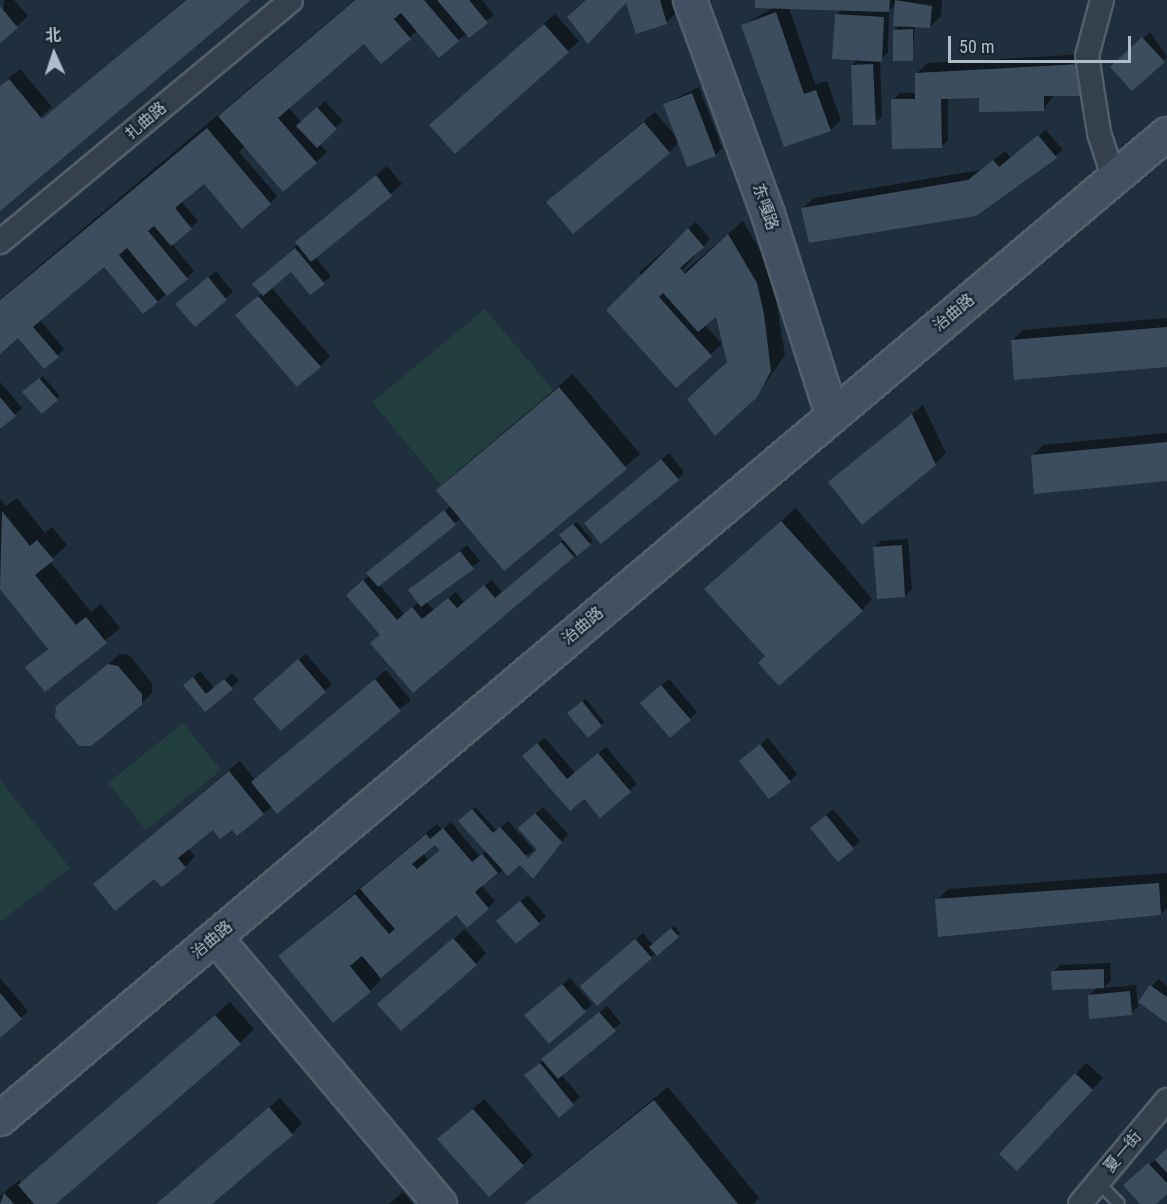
<!DOCTYPE html>
<html>
<head>
<meta charset="utf-8">
<style>
	body { margin:0 }
	#map { position:relative; width:1167px; height:1204px; overflow:hidden; background:#202f3e; font-family:"Roboto Condensed","Noto Sans SC",sans-serif }
	div>[style] { position:absolute }
	.green>* { inset:0; background:#223e3e }
	.shadow>* { inset:0; background:#0007 }
	.building>* { inset:0; background:#3c4e5d }
	.roads { filter:drop-shadow(2px 0 #525f6b) drop-shadow(-2px 0 #525f6b) drop-shadow(0 2px #525f6b) drop-shadow(0 -2px #525f6b) }
	.lane>* { height:10px; margin:-5px; padding:0 5px; transform-origin:5px; border-radius:5px; background:#34414d }
	.street>* { height:22px; margin:-11px; padding:0 11px; transform-origin:11px; border-radius:11px; background:#34414d }
	.secondary>* { height:32px; margin:-16px; padding:0 16px; transform-origin:16px; border-radius:16px; background:#425061 }
	span { translate:-50% -50%; white-space:nowrap; text-align:center; line-height:1.15; -webkit-text-stroke:4.5px #192632; paint-order:stroke }
	.street-label { font-size:16px; color:#afbcc9 }
	.north { position:absolute; left:24px; top:24px; width:60px; height:60px; -webkit-text-stroke:4px #192632; paint-order:stroke; rotate:357deg; font-size:16px; font-weight:700; line-height:24px; text-align:center; color:#afbcc9 }
	.north::after { content:''; display:block; margin:auto; width:21px; height:27px; background:#afbcc9; clip-path:polygon(50% 0,100% 100%,50% 72%,0 100%) }
	.scale { position:absolute; left:948px; top:36px; width:183px; height:27px; box-sizing:border-box; border:3px solid #afbcc9; border-top:0; padding-left:8px; font-size:18px; line-height:21px; white-space:nowrap; color:#afbcc9; -webkit-text-stroke:4px #192632; paint-order:stroke }
</style>
</head>
<body>
<div id="map">
	<div class="green">
		<div style="clip-path:polygon(485px 309px,554px 391px,441px 485px,372px 402px)"></div>
		<div style="clip-path:polygon(183px 723px,221px 770px,146px 830px,108px 783px)"></div>
		<div style="clip-path:polygon(0 780px,70px 868px,0 922px)"></div>
	</div>
	<div class="shadow">
		<div style="clip-path:polygon(4px 0,14px 0,28px 16px,0 41px)"></div>
		<div style="clip-path:polygon(185px 0,248px 0,0 209px,0 157px)"></div>
		<div style="clip-path:polygon(354px 0,482px 0,494px 15px,458px 40px,418px 30px,382px 62px,370px 37px,288px 107px,302px 123px,325px 101px,343px 121px,319px 143px,327px 152px,316px 162px,245px 146px,239px 152px,277px 196px,270px 203px,210px 177px,181px 201px,198px 221px,172px 244px,194px 271px,187px 278px,144px 312px,109px 261px,39px 319px,64px 349px,57px 356px,19px 336px,0 352px,0 299px)"></div>
		<div style="clip-path:polygon(587px 0,673px 0,677px 12px,666px 23px,627px 1px)"></div>
		<div style="clip-path:polygon(756px 0,942px 0,941px 16px,930px 27px,915px 26px,912px 60px,895px 30px,900px 25px,897px 2px,889px 11px,888px 53px,880px 60px,882px 116px,875px 123px,852px 65px,858px 59px,836px 15px,842px 9px,789px 8px,815px 84px,827px 81px,841px 120px,830px 130px,743px 25px,773px 8px)"></div>
		<div style="clip-path:polygon(555px 14px,579px 41px,568px 51px,442px 115px)"></div>
		<div style="clip-path:polygon(1150px 32px,1167px 57px,1132px 89px,1119px 60px)"></div>
		<div style="clip-path:polygon(1091px 54px,1091px 83px,1080px 94px,1054px 95px,1044px 109px,980px 97px,948px 97px,948px 140px,941px 147px,893px 100px,900px 93px,916px 93px,916px 74px,927px 63px)"></div>
		<div style="clip-path:polygon(20px 69px,52px 107px,2px 150px,0 86px)"></div>
		<div style="clip-path:polygon(699px 87px,722px 148px,715px 155px,679px 142px,669px 152px,559px 192px,655px 112px,677px 138px,664px 104px)"></div>
		<div style="clip-path:polygon(1046px 130px,1063px 150px,976px 215px,803px 208px,814px 198px,980px 170px,1005px 151px,1011px 158px)"></div>
		<div style="clip-path:polygon(387px 166px,402px 184px,315px 257px,331px 276px,311px 293px,291px 270px,271px 287px,330px 356px,320px 366px,248px 305px,262px 293px,261px 277px)"></div>
		<div style="clip-path:polygon(743px 221px,771px 269px,785px 355px,756px 396px,729px 362px,716px 315px,704px 324px,722px 344px,676px 386px,640px 272px,696px 222px,710px 239px,669px 285px)"></div>
		<div style="clip-path:polygon(216px 271px,233px 292px,195px 325px,184px 297px)"></div>
		<div style="clip-path:polygon(1167px 318px,1167px 365px,1013px 340px,1023px 330px)"></div>
		<div style="clip-path:polygon(573px 374px,640px 454px,504px 569px,461px 518px,379px 584px,404px 614px,419px 602px,417px 584px,467px 545px,480px 561px,426px 602px,434px 610px,456px 592px,464px 602px,492px 580px,502px 592px,564px 539px,564px 532px,577px 522px,593px 541px,413px 691px,372px 643px,381px 634px,355px 588px,451px 506px,438px 490px,452px 476px)"></div>
		<div style="clip-path:polygon(43px 376px,60px 396px,42px 412px,24px 392px)"></div>
		<div style="clip-path:polygon(0 382px,22px 408px,0 427px)"></div>
		<div style="clip-path:polygon(923px 405px,946px 453px,935px 464px,830px 483px)"></div>
		<div style="clip-path:polygon(1167px 433px,1167px 480px,1032px 456px,1043px 445px)"></div>
		<div style="clip-path:polygon(669px 453px,684px 472px,678px 479px,586px 523px)"></div>
		<div style="clip-path:polygon(17px 498px,45px 533px,52px 527px,67px 545px,50px 561px,91px 612px,101px 604px,120px 628px,45px 690px,27px 667px,48px 648px,0 587px,0 499px,6px 506px)"></div>
		<div style="clip-path:polygon(796px 508px,872px 599px,862px 610px,767px 656px,720px 575px)"></div>
		<div style="clip-path:polygon(908px 539px,912px 589px,905px 596px,874px 548px,881px 541px)"></div>
		<div style="clip-path:polygon(120px 654px,129px 655px,152px 683px,152px 693px,141px 704px,58px 707px)"></div>
		<div style="clip-path:polygon(306px 654px,332px 684px,281px 729px,261px 692px)"></div>
		<div style="clip-path:polygon(386px 670px,411px 700px,237px 834px,233px 828px,213px 828px,188px 848px,195px 856px,185px 867px,145px 841px,240px 761px,255px 780px)"></div>
		<div style="clip-path:polygon(200px 671px,214px 688px,232px 673px,239px 681px,205px 709px,192px 679px)"></div>
		<div style="clip-path:polygon(669px 679px,697px 712px,690px 719px,649px 696px)"></div>
		<div style="clip-path:polygon(586px 699px,604px 722px,588px 736px,572px 710px)"></div>
		<div style="clip-path:polygon(545px 738px,575px 773px,606px 747px,637px 784px,600px 816px,531px 749px)"></div>
		<div style="clip-path:polygon(768px 738px,797px 774px,790px 781px,741px 761px)"></div>
		<div style="clip-path:polygon(evenodd,475px 807px,497px 831px,508px 821px,534px 850px,481px 885px,495px 901px,488px 908px,456px 913px,367px 959px,381px 980px,370px 991px,291px 946px,437px 824px,442px 830px,451px 822px,479px 856px,487px 850px,460px 821px,475px 807px,435px 842px,441px 849px,428px 860px,423px 853px,435px 842px)"></div>
		<div style="clip-path:polygon(543px 807px,568px 834px,533px 877px,539px 850px,527px 822px)"></div>
		<div style="clip-path:polygon(833px 809px,860px 841px,853px 848px,819px 821px)"></div>
		<div style="clip-path:polygon(1167px 873px,1167px 907px,1161px 914px,937px 900px,948px 889px)"></div>
		<div style="clip-path:polygon(528px 895px,546px 916px,539px 923px,505px 914px)"></div>
		<div style="clip-path:polygon(674px 926px,680px 933px,657px 954px,589px 979px,643px 933px,653px 945px)"></div>
		<div style="clip-path:polygon(465px 929px,486px 953px,476px 964px,390px 994px)"></div>
		<div style="clip-path:polygon(1110px 963px,1111px 980px,1103px 988px,1136px 985px,1138px 1007px,1131px 1014px,1089px 995px,1098px 987px,1053px 972px,1060px 965px)"></div>
		<div style="clip-path:polygon(0 978px,28px 1011px,0 1036px)"></div>
		<div style="clip-path:polygon(570px 978px,592px 1004px,549px 1041px,533px 1009px)"></div>
		<div style="clip-path:polygon(1158px 979px,1167px 986px,1167px 1021px,1152px 986px)"></div>
		<div style="clip-path:polygon(230px 1002px,254px 1029px,240px 1043px,54px 1204px,0 1204px,0 1196px,19px 1180px,22px 1183px)"></div>
		<div style="clip-path:polygon(607px 1006px,621px 1023px,561px 1074px,580px 1097px,559px 1115px,533px 1069px)"></div>
		<div style="clip-path:polygon(1086px 1063px,1103px 1078px,1028px 1159px,1001px 1154px)"></div>
		<div style="clip-path:polygon(668px 1087px,759px 1198px,753px 1204px,524px 1204px)"></div>
		<div style="clip-path:polygon(280px 1098px,302px 1123px,292px 1134px,210px 1204px,156px 1204px)"></div>
		<div style="clip-path:polygon(484px 1099px,533px 1155px,523px 1165px,450px 1129px)"></div>
		<div style="clip-path:polygon(1167px 1150px,1167px 1192px,1153px 1204px,1142px 1204px,1132px 1179px)"></div>
		<div style="clip-path:polygon(403px 1192px,413px 1204px,389px 1204px)"></div>
	</div>
	<div class="building">
		<div style="clip-path:polygon(186px 0,251px 0,0 211px,0 86px,9px 79px,42px 119px)"></div>
		<div style="clip-path:polygon(355px 0,424px 0,459px 41px,439px 58px,401px 13px,394px 19px,411px 39px,381px 64px,364px 44px,278px 118px,317px 163px,283px 192px,218px 116px)"></div>
		<div style="clip-path:polygon(437px 0,469px 0,488px 23px,469px 38px)"></div>
		<div style="clip-path:polygon(586px 0,660px 0,667px 24px,636px 34px,626px 3px,588px 44px,567px 17px)"></div>
		<div style="clip-path:polygon(755px 0,890px 0,889px 12px,755px 8px)"></div>
		<div style="clip-path:polygon(895px 0,932px 6px,930px 28px,893px 26px)"></div>
		<div style="clip-path:polygon(0 6px,18px 28px,0 43px)"></div>
		<div style="clip-path:polygon(776px 12px,804px 94px,816px 90px,831px 131px,784px 147px,741px 25px)"></div>
		<div style="clip-path:polygon(835px 14px,884px 17px,882px 62px,832px 59px)"></div>
		<div style="clip-path:polygon(544px 24px,569px 52px,455px 154px,429px 125px)"></div>
		<div style="clip-path:polygon(913px 29px,913px 61px,893px 61px,893px 30px)"></div>
		<div style="clip-path:polygon(1142px 37px,1165px 62px,1132px 91px,1110px 67px)"></div>
		<div style="clip-path:polygon(873px 64px,876px 125px,853px 125px,851px 65px)"></div>
		<div style="clip-path:polygon(1081px 64px,1081px 96px,1044px 96px,1044px 111px,979px 112px,979px 98px,941px 99px,942px 148px,892px 149px,891px 99px,915px 99px,915px 73px)"></div>
		<div style="clip-path:polygon(692px 93px,716px 156px,687px 167px,663px 104px)"></div>
		<div style="clip-path:polygon(317px 107px,337px 129px,317px 148px,296px 126px)"></div>
		<div style="clip-path:polygon(644px 122px,670px 153px,573px 234px,546px 202px)"></div>
		<div style="clip-path:polygon(207px 128px,271px 204px,242px 229px,204px 184px,175px 208px,192px 229px,171px 246px,154px 226px,148px 231px,188px 279px,167px 296px,127px 248px,119px 255px,158px 302px,143px 314px,104px 267px,33px 327px,59px 357px,44px 369px,18px 338px,0 354px,0 300px)"></div>
		<div style="clip-path:polygon(1038px 135px,1057px 158px,976px 216px,809px 243px,801px 208px,968px 180px,993px 160px,999px 167px)"></div>
		<div style="clip-path:polygon(376px 175px,392px 196px,311px 262px,295px 242px)"></div>
		<div style="clip-path:polygon(688px 228px,704px 247px,680px 268px,685px 274px,728px 234px,757px 283px,764px 314px,771px 371px,757px 397px,715px 436px,687px 399px,727px 362px,716px 317px,698px 332px,663px 293px,659px 297px,712px 356px,676px 388px,606px 310px)"></div>
		<div style="clip-path:polygon(295px 248px,325px 284px,310px 295px,291px 272px,263px 296px,252px 284px)"></div>
		<div style="clip-path:polygon(208px 277px,227px 300px,195px 327px,175px 304px)"></div>
		<div style="clip-path:polygon(258px 296px,321px 367px,297px 387px,235px 315px)"></div>
		<div style="clip-path:polygon(1167px 327px,1167px 367px,1014px 380px,1011px 340px)"></div>
		<div style="clip-path:polygon(39px 378px,58px 400px,42px 414px,22px 392px)"></div>
		<div style="clip-path:polygon(559px 387px,627px 469px,504px 571px,436px 490px)"></div>
		<div style="clip-path:polygon(0 397px,16px 416px,0 429px)"></div>
		<div style="clip-path:polygon(912px 414px,936px 465px,862px 525px,828px 482px)"></div>
		<div style="clip-path:polygon(1167px 442px,1167px 481px,1034px 494px,1031px 455px)"></div>
		<div style="clip-path:polygon(661px 459px,679px 480px,601px 544px,584px 523px)"></div>
		<div style="clip-path:polygon(444px 510px,456px 525px,378px 587px,366px 573px)"></div>
		<div style="clip-path:polygon(2px 511px,30px 546px,37px 540px,54px 560px,35px 575px,76px 625px,86px 617px,107px 643px,45px 692px,25px 667px,48px 649px,0 589px)"></div>
		<div style="clip-path:polygon(781px 521px,863px 611px,779px 686px,758px 663px,765px 656px,704px 589px)"></div>
		<div style="clip-path:polygon(573px 524px,591px 545px,577px 556px,559px 535px)"></div>
		<div style="clip-path:polygon(561px 542px,574px 557px,413px 693px,370px 643px,380px 635px,346px 595px,363px 580px,397px 620px,412px 607px,422px 619px,448px 598px,457px 608px,484px 585px,495px 598px)"></div>
		<div style="clip-path:polygon(902px 545px,905px 597px,877px 599px,873px 547px)"></div>
		<div style="clip-path:polygon(460px 551px,474px 569px,421px 607px,408px 590px)"></div>
		<div style="clip-path:polygon(298px 659px,326px 692px,281px 731px,253px 699px)"></div>
		<div style="clip-path:polygon(108px 664px,118px 666px,142px 694px,142px 705px,91px 746px,79px 746px,55px 717px,56px 706px)"></div>
		<div style="clip-path:polygon(193px 677px,206px 694px,224px 679px,233px 689px,205px 712px,183px 685px)"></div>
		<div style="clip-path:polygon(375px 679px,401px 711px,277px 814px,251px 782px)"></div>
		<div style="clip-path:polygon(661px 685px,691px 720px,670px 738px,640px 703px)"></div>
		<div style="clip-path:polygon(582px 701px,602px 726px,588px 738px,567px 713px)"></div>
		<div style="clip-path:polygon(537px 743px,567px 779px,598px 753px,631px 792px,600px 818px,584px 799px,570px 811px,522px 756px)"></div>
		<div style="clip-path:polygon(760px 744px,791px 782px,769px 799px,739px 761px)"></div>
		<div style="clip-path:polygon(229px 771px,264px 814px,237px 836px,232px 830px,220px 839px,213px 830px,178px 858px,186px 868px,162px 887px,154px 879px,115px 911px,93px 884px)"></div>
		<div style="clip-path:polygon(472px 809px,493px 833px,500px 827px,528px 858px,537px 850px,518px 828px,535px 813px,562px 842px,533px 879px,520px 865px,508px 876px,458px 821px)"></div>
		<div style="clip-path:polygon(826px 815px,854px 849px,838px 862px,810px 828px)"></div>
		<div style="clip-path:polygon(evenodd,443px 828px,472px 862px,482px 854px,498px 873px,475px 892px,489px 909px,467px 928px,456px 915px,381px 978px,362px 956px,350px 966px,371px 992px,333px 1023px,278px 956px,355px 894px,389px 934px,395px 929px,360px 889px,426px 834px,430px 839px,443px 828px,435px 845px,440px 850px,417px 869px,412px 864px,435px 845px)"></div>
		<div style="clip-path:polygon(1159px 883px,1161px 915px,938px 937px,935px 899px)"></div>
		<div style="clip-path:polygon(520px 901px,540px 924px,516px 944px,496px 921px)"></div>
		<div style="clip-path:polygon(671px 928px,679px 937px,657px 956px,649px 947px)"></div>
		<div style="clip-path:polygon(453px 938px,477px 965px,401px 1031px,377px 1004px)"></div>
		<div style="clip-path:polygon(635px 939px,652px 958px,597px 1006px,580px 986px)"></div>
		<div style="clip-path:polygon(1104px 969px,1104px 988px,1052px 990px,1051px 971px)"></div>
		<div style="clip-path:polygon(562px 984px,586px 1012px,549px 1044px,524px 1015px)"></div>
		<div style="clip-path:polygon(1150px 985px,1167px 997px,1167px 1023px,1138px 1002px)"></div>
		<div style="clip-path:polygon(1130px 991px,1132px 1015px,1089px 1019px,1088px 995px)"></div>
		<div style="clip-path:polygon(0 993px,22px 1019px,0 1038px)"></div>
		<div style="clip-path:polygon(599px 1012px,616px 1031px,558px 1079px,541px 1059px)"></div>
		<div style="clip-path:polygon(215px 1015px,241px 1044px,56px 1204px,34px 1204px,18px 1185px)"></div>
		<div style="clip-path:polygon(540px 1063px,574px 1105px,559px 1118px,524px 1075px)"></div>
		<div style="clip-path:polygon(1075px 1073px,1093px 1090px,1017px 1171px,999px 1154px)"></div>
		<div style="clip-path:polygon(654px 1100px,738px 1204px,524px 1204px)"></div>
		<div style="clip-path:polygon(269px 1107px,293px 1135px,212px 1204px,156px 1204px)"></div>
		<div style="clip-path:polygon(473px 1109px,524px 1166px,489px 1197px,437px 1139px)"></div>
		<div style="clip-path:polygon(1167px 1148px,1167px 1173px,1155px 1160px)"></div>
		<div style="clip-path:polygon(1148px 1163px,1167px 1183px,1167px 1194px,1156px 1204px,1140px 1204px,1123px 1185px)"></div>
		<div style="clip-path:polygon(4px 1193px,14px 1204px,0 1204px)"></div>
	</div>
	<div class="roads">
		<div class="lane">
			<div style="left:1098px;top:1182px;width:30px;rotate:46deg"></div>
		</div>
		<div class="street">
			<div style="left:1102px;top:0;width:58px;rotate:105deg"></div>
			<div style="left:1087px;top:56px;width:78px;rotate:81.1deg"></div>
			<div style="left:1099px;top:133px;width:48px;rotate:71.9deg"></div>
			<div style="left:0;top:242px;width:378px;rotate:-39.7deg"></div>
			<div style="left:1080px;top:1204px;width:136px;rotate:-50.1deg"></div>
		</div>
		<div class="secondary">
			<div style="left:690px;top:0;width:228px;rotate:70deg"></div>
			<div style="left:768px;top:214px;width:211px;rotate:72.3deg"></div>
			<div style="left:216px;top:938px;width:348px;rotate:49.9deg"></div>
			<div style="left:0;top:1119px;width:1527px;rotate:-40.17deg"></div>
		</div>
	</div>
	<div class="street-label">
		<span style="left:146px;top:121px;rotate:-40deg">扎曲路</span>
		<span style="left:765px;top:207px;rotate:71deg">东嘎路</span>
		<span style="left:954px;top:313px;rotate:-40deg">治曲路</span>
		<span style="left:583px;top:626px;rotate:-40deg">治曲路</span>
		<span style="left:212px;top:940px;rotate:-40deg">治曲路</span>
		<span style="left:1123px;top:1152px;rotate:-50deg">夏一街</span>
	</div>
	<div class="north">北</div>
	<div class="scale">50 m</div>
</div>
</body>
</html>
